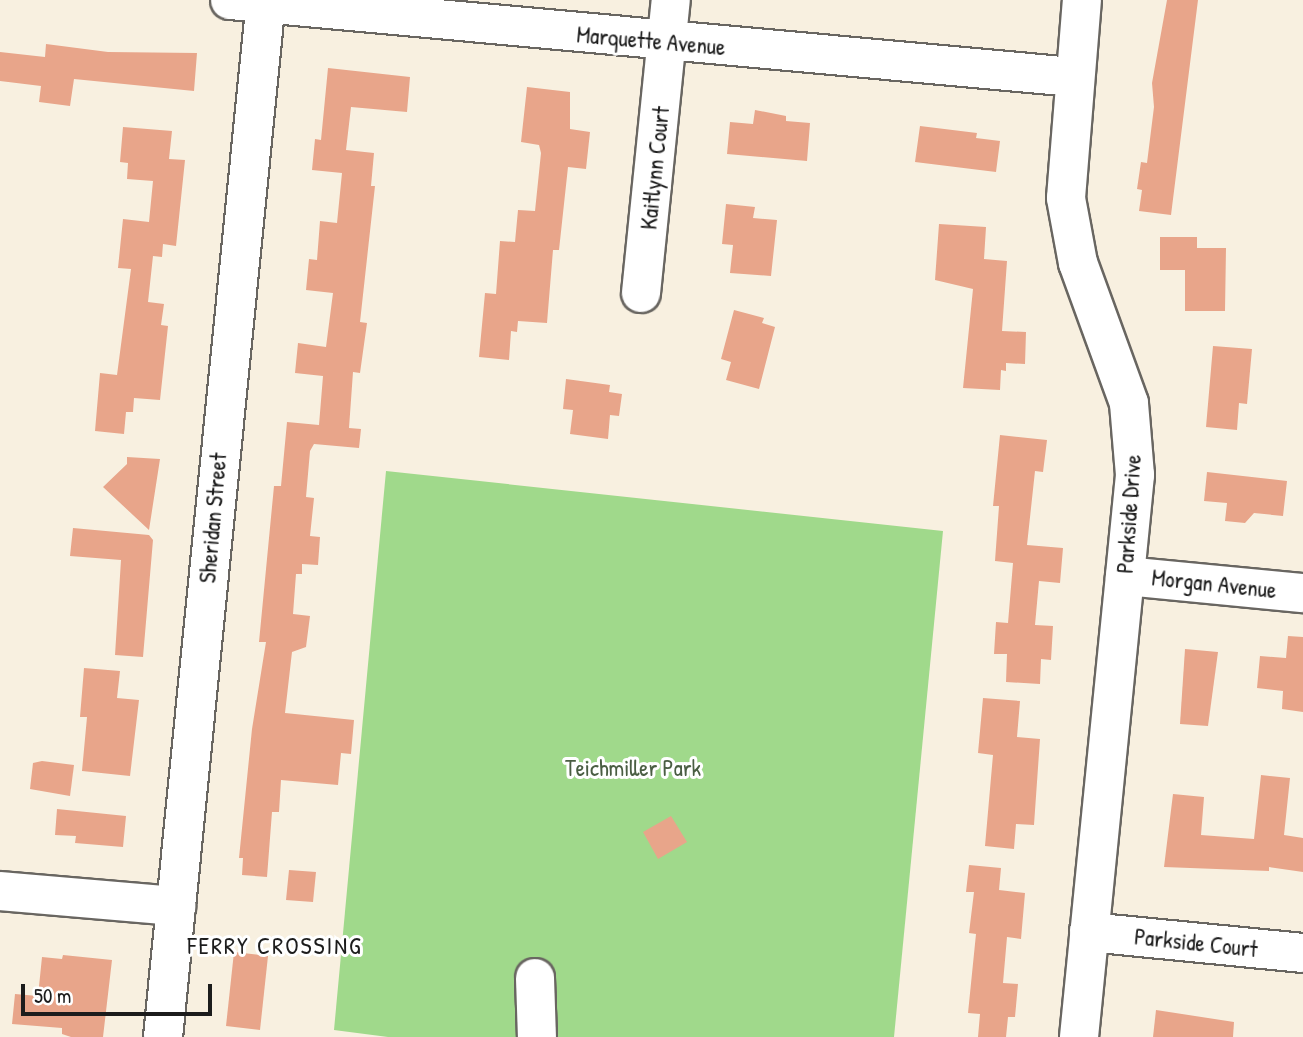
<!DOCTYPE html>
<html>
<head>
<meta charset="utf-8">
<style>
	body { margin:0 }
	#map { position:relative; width:1303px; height:1037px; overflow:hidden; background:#f8f0e0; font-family:"Patrick Hand",sans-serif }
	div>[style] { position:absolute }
	.green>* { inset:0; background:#a0d98b }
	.building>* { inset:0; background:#e8a58a }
	.roads { filter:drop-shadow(2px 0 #696661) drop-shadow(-2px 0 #696661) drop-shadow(0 2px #696661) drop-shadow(0 -2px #696661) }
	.minor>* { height:38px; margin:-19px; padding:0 19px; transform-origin:19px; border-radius:19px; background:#fff }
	span { translate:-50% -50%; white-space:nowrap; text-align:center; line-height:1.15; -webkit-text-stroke:6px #fff; paint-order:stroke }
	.street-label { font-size:23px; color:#1c1c1c }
	.park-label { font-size:23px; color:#4a5e43 }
	.neighbourhood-label { font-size:24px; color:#1c1c1c; letter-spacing:2px }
	.scale { position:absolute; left:21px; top:984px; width:191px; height:32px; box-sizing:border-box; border:4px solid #1c1c1c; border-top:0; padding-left:9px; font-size:21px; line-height:24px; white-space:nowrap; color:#1c1c1c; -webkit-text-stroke:5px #fff; paint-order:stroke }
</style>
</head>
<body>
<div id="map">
	<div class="green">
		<div style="clip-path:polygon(386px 471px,943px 531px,894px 1037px,388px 1037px,334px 1030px)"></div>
	</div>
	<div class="building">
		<div style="clip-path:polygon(1167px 0,1198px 0,1171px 215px,1139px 211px,1142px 190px,1137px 189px,1141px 162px,1147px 163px,1154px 107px,1152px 83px)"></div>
		<div style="clip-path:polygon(46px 44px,108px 52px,197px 53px,194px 91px,74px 79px,70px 106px,39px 102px,41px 86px,0 81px,0 52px,45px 57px)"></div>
		<div style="clip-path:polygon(328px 68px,410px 77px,407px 112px,351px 107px,346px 150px,374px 153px,371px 186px,375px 186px,360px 322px,367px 323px,360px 373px,353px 372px,349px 428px,361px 429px,359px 448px,314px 444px,310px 451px,306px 497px,314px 498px,310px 536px,320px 537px,318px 565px,302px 564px,302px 574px,296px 574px,293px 614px,310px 616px,306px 647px,292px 652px,285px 713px,354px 720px,351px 754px,341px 753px,338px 785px,281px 780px,279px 812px,272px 812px,267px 877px,242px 875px,243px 858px,239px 858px,252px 729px,266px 642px,259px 642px,274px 486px,281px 486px,287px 422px,319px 425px,323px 376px,295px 373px,298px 343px,326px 347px,333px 293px,306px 290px,309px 259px,317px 260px,320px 221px,337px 223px,342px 173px,312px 170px,315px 139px,321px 140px)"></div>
		<div style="clip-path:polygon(527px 87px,570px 92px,570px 129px,590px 132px,586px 169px,568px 167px,559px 250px,553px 250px,547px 323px,518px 321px,517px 332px,511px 331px,509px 360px,479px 357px,485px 293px,496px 294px,500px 241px,515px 242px,518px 210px,535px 211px,541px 153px,539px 145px,521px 142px)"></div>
		<div style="clip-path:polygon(755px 110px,786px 116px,786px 121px,810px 123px,807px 161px,727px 154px,730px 122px,753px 124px)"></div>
		<div style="clip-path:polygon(920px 126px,977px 133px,976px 138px,1000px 141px,996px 172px,915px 162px)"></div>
		<div style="clip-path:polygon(123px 127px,172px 131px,169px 159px,185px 160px,176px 246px,163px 244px,162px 257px,153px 256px,148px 302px,164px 304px,161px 325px,168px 326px,160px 400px,134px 398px,133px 412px,126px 412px,124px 434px,95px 431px,100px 373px,117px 375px,131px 269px,118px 268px,123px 219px,149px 222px,153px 181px,127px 179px,128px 163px,120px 162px)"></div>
		<div style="clip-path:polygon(726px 204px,755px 207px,753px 218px,777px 220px,771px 276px,730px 273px,733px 245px,722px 244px)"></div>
		<div style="clip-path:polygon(939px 224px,986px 227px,984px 259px,1007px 261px,1002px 331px,1026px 332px,1025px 364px,1006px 363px,1006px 371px,1001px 370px,1000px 390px,963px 388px,973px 289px,935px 280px)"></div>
		<div style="clip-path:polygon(1160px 237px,1197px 237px,1197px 248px,1226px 248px,1225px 311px,1185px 311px,1185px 270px,1160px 270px)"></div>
		<div style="clip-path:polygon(734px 310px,764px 318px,762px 323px,775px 327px,759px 389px,726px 380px,731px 362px,721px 359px)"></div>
		<div style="clip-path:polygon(1213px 346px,1252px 349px,1247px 404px,1239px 403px,1237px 430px,1206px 427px)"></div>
		<div style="clip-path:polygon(566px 379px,610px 385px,609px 392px,622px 394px,619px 416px,610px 415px,608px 439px,570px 434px,573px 410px,563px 409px)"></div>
		<div style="clip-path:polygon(1000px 435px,1047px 440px,1043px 472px,1035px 471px,1027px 545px,1063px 548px,1060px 583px,1039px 581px,1035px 625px,1053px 626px,1051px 660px,1041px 659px,1040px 684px,1006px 682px,1007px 654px,994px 654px,996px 622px,1008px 623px,1013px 563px,995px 561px,999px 506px,993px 506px)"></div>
		<div style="clip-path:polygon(127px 457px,160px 459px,149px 530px,103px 487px,127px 464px)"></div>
		<div style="clip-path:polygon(1207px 472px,1287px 481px,1283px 516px,1254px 513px,1245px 523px,1225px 521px,1227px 503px,1204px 501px)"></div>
		<div style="clip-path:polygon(73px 528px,149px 535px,153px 540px,143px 657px,115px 655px,121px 560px,70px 556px)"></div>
		<div style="clip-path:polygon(1288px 636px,1303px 637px,1303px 712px,1282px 709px,1283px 691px,1257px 688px,1260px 656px,1286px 658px)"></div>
		<div style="clip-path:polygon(1185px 649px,1218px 652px,1208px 726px,1180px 724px)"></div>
		<div style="clip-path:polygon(84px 668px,120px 671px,117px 698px,139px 700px,130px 776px,82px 771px,87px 717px,80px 717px)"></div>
		<div style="clip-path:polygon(983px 698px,1020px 701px,1017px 737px,1040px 739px,1034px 825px,1016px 824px,1014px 849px,985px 846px,993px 755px,978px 753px)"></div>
		<div style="clip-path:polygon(42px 761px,74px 765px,70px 796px,30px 789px,33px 763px)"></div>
		<div style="clip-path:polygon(1261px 775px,1290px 778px,1284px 835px,1303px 838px,1303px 872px,1269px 867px,1269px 871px,1164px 867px,1173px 794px,1204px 797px,1201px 835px,1254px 839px)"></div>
		<div style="clip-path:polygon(57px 809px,126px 816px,123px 847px,75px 843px,76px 836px,55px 835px)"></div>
		<div style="clip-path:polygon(671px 816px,687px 842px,658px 859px,643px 832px)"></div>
		<div style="clip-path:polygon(969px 865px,1001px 868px,999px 890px,1025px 893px,1021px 939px,1007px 937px,1003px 983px,1018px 984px,1015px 1017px,1008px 1017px,1006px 1037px,978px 1037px,980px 1014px,968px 1013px,976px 934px,969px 933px,974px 892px,966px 892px)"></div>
		<div style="clip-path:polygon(289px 870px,316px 872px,313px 902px,286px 900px)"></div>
		<div style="clip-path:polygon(234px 952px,268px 956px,260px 1030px,226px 1026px)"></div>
		<div style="clip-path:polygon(63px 955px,112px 960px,103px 1037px,71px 1037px,62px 1034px,62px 1028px,12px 1024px,15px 994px,38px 996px,42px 957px,62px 959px)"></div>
		<div style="clip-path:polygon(1156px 1010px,1234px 1022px,1233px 1037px,1153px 1037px)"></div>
	</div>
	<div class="roads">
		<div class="minor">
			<div style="left:230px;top:0;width:847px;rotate:5.22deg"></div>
			<div style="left:641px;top:293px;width:295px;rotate:-84.2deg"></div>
			<div style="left:1125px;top:576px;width:179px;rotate:5.5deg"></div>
			<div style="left:0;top:891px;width:177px;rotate:4.9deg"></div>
			<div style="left:1089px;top:932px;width:215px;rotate:5.6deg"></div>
			<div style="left:535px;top:978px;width:59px;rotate:88.1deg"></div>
			<div style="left:163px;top:1037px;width:1042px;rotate:-84.33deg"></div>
			<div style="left:1079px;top:1037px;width:565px;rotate:-84.31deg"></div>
			<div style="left:1135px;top:475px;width:72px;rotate:-94.8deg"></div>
			<div style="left:1129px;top:403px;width:149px;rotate:-110deg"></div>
			<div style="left:1078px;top:263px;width:66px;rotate:-100.5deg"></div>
			<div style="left:1066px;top:198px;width:199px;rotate:-85.4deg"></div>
		</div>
	</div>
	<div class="street-label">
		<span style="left:651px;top:41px;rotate:5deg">Marquette Avenue</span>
		<span style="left:655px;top:168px;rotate:-84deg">Kaitlynn Court</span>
		<span style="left:1129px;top:514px;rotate:-86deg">Parkside Drive</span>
		<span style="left:213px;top:518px;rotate:-85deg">Sheridan Street</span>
		<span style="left:1214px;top:584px;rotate:6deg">Morgan Avenue</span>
		<span style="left:1196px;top:943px;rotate:6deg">Parkside Court</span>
	</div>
	<div class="park-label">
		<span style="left:633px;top:768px">Teichmiller Park</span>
	</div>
	<div class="neighbourhood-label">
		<span style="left:275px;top:946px">FERRY CROSSING</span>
	</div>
	<div class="scale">50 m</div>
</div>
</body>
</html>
